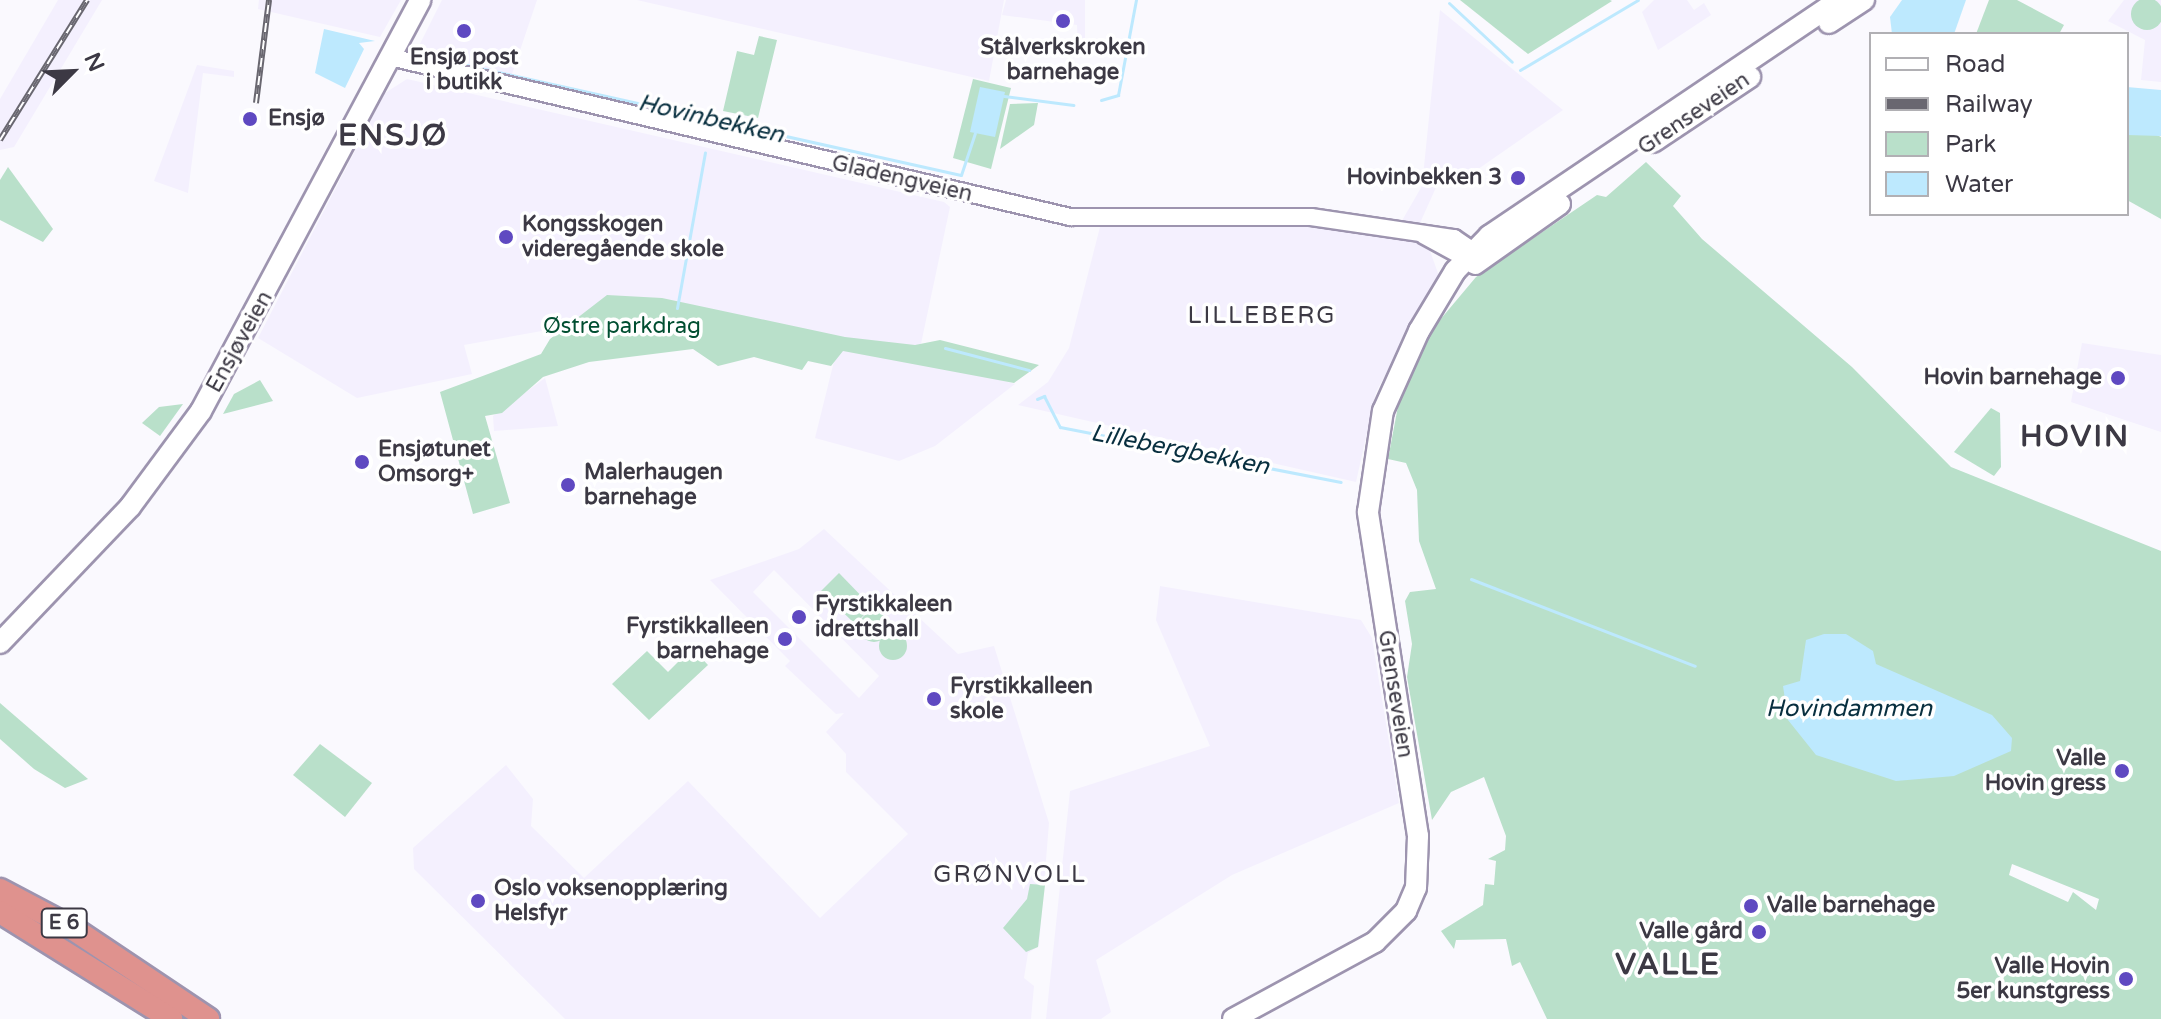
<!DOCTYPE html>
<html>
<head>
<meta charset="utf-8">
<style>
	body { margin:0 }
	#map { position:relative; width:2161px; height:1019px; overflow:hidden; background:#faf9fe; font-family:"Varela Round",sans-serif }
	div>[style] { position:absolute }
	.built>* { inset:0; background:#f4f0fe }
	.green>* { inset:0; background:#b9e0ca }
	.round { border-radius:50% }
	.water>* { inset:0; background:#bde9fe }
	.stream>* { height:3px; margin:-1.5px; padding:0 1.5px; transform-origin:1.5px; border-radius:1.5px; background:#bde9fe }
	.roads { filter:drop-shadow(2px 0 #9d94af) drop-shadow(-2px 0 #9d94af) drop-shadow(0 2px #9d94af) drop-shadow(0 -2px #9d94af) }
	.tertiary>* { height:16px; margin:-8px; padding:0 8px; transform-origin:8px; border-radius:8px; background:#fff }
	.secondary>* { height:20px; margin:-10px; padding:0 10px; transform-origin:10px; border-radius:10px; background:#fff }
	.trunk>* { height:22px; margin:-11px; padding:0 11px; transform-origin:11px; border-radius:11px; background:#df928e }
	.rail>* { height:6px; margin-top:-3px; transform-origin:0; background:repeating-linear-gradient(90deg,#fff 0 9px,#696770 0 18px); box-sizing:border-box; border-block:2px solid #696770 }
	.dots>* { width:22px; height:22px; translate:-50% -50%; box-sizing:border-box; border:4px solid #fff; border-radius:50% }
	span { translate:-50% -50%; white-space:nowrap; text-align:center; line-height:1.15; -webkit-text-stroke:7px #fff; paint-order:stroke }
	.shield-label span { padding:2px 6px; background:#fff; border:2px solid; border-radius:6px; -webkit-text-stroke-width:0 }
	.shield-label { font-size:20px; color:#3c3944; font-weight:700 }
	.poi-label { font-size:22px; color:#3c3944; font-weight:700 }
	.left { translate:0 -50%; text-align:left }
	.right { translate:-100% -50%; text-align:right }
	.street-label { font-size:22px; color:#3c3944 }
	.park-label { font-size:22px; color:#004e31 }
	.water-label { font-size:24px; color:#082f3f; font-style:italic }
	.neighbourhood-label { font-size:24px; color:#3c3944; letter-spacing:2px }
	.district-label { font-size:30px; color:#3c3944; font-weight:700; letter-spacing:2px }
	.legend { position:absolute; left:1869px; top:32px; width:260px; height:184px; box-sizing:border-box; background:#fff; border:2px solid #b1b0b4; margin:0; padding:10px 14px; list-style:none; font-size:24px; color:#3c3944 }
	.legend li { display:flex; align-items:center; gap:16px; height:40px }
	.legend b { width:40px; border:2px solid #b1b0b4 }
	.north { position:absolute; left:32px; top:32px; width:80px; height:80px; -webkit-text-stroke:6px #fff; paint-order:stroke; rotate:66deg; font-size:22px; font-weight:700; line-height:32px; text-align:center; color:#3c3944 }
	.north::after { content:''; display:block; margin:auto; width:28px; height:36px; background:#3c3944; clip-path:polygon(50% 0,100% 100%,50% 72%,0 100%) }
</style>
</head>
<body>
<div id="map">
	<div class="built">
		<div style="clip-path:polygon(58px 0,102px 0,14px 147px,0 150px,0 99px)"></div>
		<div style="clip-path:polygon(259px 0,401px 0,380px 37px,258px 9px)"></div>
		<div style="clip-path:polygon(442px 0,537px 0,511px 77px,417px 50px)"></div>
		<div style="clip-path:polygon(637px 0,1004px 0,989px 81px)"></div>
		<div style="clip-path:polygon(1006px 0,1085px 0,1085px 49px,1078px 50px,1077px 25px,1002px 15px)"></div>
		<div style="clip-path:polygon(1654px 0,1687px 0,1694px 10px,1704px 3px,1711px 15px,1658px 50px,1642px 12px)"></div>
		<div style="clip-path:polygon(2124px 0,2161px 0,2161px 82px,2141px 80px,2145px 40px,2108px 21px)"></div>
		<div style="clip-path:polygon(1440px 10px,1563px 110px,1458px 183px,1438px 183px,1420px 223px,1439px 276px,1376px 392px,1356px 482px,1018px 405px,1048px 382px,1069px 348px,1100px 227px,1313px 226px,1392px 238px,1422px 186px)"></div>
		<div style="clip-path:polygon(197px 65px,234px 71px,234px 77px,203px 73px,188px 193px,154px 181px)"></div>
		<div style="clip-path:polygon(407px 79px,944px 202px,950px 207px,918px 358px,1015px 384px,935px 446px,899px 461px,815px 438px,840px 337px,683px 306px,607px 308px,553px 329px,464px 345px,472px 374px,357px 398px,258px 338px,385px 93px)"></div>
		<div style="clip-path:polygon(2082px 343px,2161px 355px,2161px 432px,2071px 402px)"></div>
		<div style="clip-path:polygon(545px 378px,558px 426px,494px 431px,493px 416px)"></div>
		<div style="clip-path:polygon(evenodd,824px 529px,958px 654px,994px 646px,1049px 823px,1039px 946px,1028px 953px,1024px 978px,1034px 986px,1031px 1019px,565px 1019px,414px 869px,413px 848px,506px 765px,533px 799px,531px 826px,584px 878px,688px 781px,820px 918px,908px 834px,846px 772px,846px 754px,826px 732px,844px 713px,836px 714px,785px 666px,790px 661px,710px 580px,799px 549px,824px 529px,774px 570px,879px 676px,859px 698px,753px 592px,774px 570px)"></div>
		<div style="clip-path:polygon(1160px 586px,1361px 620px,1372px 638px,1399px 803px,1232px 875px,1096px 960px,1111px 1012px,1101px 1019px,1046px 1019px,1070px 791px,1210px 746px,1156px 620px)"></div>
	</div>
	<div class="green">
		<div class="round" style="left:2131px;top:-2px;width:32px;height:32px"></div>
		<div style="clip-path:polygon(1460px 0,1610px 0,1612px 1px,1528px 54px)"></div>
		<div style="clip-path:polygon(1989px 0,2017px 0,2064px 25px,2059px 34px,1976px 34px)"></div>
		<div style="clip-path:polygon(759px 36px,777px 40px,758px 118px,723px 111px,737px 51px,754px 55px)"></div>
		<div style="clip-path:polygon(973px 79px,1011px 88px,991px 169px,953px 158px)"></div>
		<div style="clip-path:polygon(1038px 103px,1034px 125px,1000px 149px,1010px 104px)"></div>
		<div style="clip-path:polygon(2127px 120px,2161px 137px,2161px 219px,2127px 200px)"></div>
		<div style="clip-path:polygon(evenodd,1646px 162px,1681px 196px,1673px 206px,1702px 239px,1852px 367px,1951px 467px,2161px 551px,2161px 1019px,1547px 1019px,1520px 962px,1512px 966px,1506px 939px,1456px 940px,1454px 949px,1441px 931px,1483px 905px,1485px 884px,1494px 885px,1496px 861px,1488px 859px,1505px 850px,1506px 836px,1484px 777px,1451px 792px,1432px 820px,1407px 677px,1412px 644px,1405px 601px,1410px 592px,1436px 589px,1419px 541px,1417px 490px,1406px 463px,1388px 459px,1399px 401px,1429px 333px,1476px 277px,1597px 195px,1606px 197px,1646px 162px,2012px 864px,2099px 899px,2096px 910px,2073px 892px,2068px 902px,2009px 875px,2012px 864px)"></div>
		<div style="clip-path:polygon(8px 167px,53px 229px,43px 242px,0 220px,0 180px)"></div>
		<div style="clip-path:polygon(607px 295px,662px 298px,845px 337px,915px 345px,940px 340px,1039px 365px,1014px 383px,843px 351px,831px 366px,808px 361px,802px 370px,754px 357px,718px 366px,693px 349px,589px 362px,543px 377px,502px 413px,485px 416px,510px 503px,473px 514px,440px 392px,541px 354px,550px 339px)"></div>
		<div style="clip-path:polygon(260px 380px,273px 401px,223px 414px,234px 394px)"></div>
		<div style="clip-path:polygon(183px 404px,160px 436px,142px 423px,159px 407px)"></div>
		<div style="clip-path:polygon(1991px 408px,2000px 413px,2001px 467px,1994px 476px,1954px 452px)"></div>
		<div style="clip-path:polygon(839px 573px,872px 607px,855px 624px,821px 591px)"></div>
		<div class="round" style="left:859px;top:612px;width:30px;height:30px"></div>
		<div class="round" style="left:879px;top:632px;width:28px;height:28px"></div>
		<div style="clip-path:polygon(692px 648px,708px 665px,649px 720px,612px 684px,647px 651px,668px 672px)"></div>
		<div style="clip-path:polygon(0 703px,88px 779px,65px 788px,34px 769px,0 739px)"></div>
		<div style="clip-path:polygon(320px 744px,372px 783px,345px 817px,293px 775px)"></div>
		<div style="clip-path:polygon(1030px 884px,1045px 885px,1038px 947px,1026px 952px,1003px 928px,1027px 899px)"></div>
	</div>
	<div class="water">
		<div style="clip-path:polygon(1902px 0,1966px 0,1954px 34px,1892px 34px,1890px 17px)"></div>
		<div style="clip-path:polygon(324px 29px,375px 41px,359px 43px,364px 49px,345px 88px,315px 73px)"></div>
		<div style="clip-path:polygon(980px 87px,1005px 92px,995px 137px,970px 132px)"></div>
		<div style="clip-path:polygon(2127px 87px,2161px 90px,2161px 136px,2127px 135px)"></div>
		<div style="clip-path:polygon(1824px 634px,1846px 634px,1873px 651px,1876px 664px,1992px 715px,2012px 738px,2011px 751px,1954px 776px,1896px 781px,1816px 755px,1788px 720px,1783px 686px,1800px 681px,1806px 640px)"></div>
	</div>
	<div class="stream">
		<div style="left:1449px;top:3px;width:86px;rotate:43.1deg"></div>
		<div style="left:417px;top:54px;width:557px;rotate:12.54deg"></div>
		<div style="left:961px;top:175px;width:44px;rotate:-71.6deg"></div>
		<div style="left:1520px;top:70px;width:137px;rotate:-30.7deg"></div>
		<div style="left:1004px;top:96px;width:70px;rotate:7.4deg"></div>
		<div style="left:1101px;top:100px;width:18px;rotate:-16deg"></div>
		<div style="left:1118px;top:95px;width:97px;rotate:-79.3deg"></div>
		<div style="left:677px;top:308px;width:158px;rotate:-79.8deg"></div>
		<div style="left:945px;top:348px;width:87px;rotate:14.7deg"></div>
		<div style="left:1037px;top:399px;width:8px;rotate:-23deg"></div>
		<div style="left:1044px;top:396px;width:35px;rotate:63deg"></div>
		<div style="left:1060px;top:427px;width:286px;rotate:11.1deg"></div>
		<div style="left:1471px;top:579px;width:240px;rotate:21.2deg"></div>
	</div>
	<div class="roads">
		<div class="tertiary">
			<div style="left:390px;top:57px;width:699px;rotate:13.24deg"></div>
			<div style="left:1070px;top:217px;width:241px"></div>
			<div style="left:1311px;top:217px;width:145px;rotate:8.4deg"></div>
			<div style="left:1454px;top:238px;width:23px;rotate:34deg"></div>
			<div style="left:1473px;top:251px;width:13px;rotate:77deg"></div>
			<div style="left:1476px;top:264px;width:60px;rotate:-151.3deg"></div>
		</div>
		<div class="secondary">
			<div style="left:1829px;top:23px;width:42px;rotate:-33.3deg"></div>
			<div style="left:1653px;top:142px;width:117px;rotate:-33.8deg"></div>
			<div style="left:1475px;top:264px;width:104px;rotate:-35.2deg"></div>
			<div style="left:0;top:643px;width:188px;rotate:-46.3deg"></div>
			<div style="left:130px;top:507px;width:119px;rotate:-53.5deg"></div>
			<div style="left:201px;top:411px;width:466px;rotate:-61.9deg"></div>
			<div style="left:1233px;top:1019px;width:162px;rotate:-28.5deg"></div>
			<div style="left:1375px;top:942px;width:44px;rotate:-45deg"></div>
			<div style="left:1406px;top:911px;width:25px;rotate:-67deg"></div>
			<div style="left:1416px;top:888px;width:52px;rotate:-87.8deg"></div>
			<div style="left:1418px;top:836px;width:328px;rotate:-98.8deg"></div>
			<div style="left:1368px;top:512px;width:102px;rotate:-81.6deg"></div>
			<div style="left:1383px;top:411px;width:88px;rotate:-65.8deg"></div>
			<div style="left:1419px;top:331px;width:70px;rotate:-59deg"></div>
			<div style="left:1455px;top:271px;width:49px;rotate:-45.8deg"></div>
			<div style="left:1489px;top:236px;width:422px;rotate:-34deg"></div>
		</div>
		<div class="trunk">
			<div style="left:0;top:890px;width:81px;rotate:27.8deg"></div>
			<div style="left:72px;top:928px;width:164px;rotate:33.8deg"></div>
			<div style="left:0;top:912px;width:202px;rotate:32deg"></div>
		</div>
	</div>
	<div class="rail">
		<div style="left:256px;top:103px;width:104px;rotate:-82.8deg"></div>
		<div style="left:0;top:140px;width:165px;rotate:-58.1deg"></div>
	</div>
	<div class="dots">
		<div style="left:1063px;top:21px;background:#5f49c1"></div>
		<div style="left:464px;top:31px;background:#5f49c1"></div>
		<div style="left:250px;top:119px;background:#5f49c1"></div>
		<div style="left:1518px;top:178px;background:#5f49c1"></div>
		<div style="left:506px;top:237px;background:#5f49c1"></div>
		<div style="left:2118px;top:378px;background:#5f49c1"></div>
		<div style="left:362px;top:462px;background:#5f49c1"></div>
		<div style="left:568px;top:485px;background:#5f49c1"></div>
		<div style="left:799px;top:617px;background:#5f49c1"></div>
		<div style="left:785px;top:639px;background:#5f49c1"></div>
		<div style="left:934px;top:699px;background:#5f49c1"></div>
		<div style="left:2122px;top:771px;background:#5f49c1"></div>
		<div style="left:478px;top:901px;background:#5f49c1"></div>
		<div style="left:1751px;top:906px;background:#5f49c1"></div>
		<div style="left:1759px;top:932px;background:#5f49c1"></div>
		<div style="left:2126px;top:979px;background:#5f49c1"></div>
	</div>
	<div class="shield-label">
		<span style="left:64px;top:923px">E 6</span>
	</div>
	<div class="poi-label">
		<span style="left:1063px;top:60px">Stålverkskroken<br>barnehage</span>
		<span style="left:464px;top:70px">Ensjø post<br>i butikk</span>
		<span class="left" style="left:268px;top:119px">Ensjø</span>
		<span class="right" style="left:1502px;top:178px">Hovinbekken 3</span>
		<span class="left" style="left:522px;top:237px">Kongsskogen<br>videregående skole</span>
		<span class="right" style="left:2102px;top:378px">Hovin barnehage</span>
		<span class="left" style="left:378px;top:462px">Ensjøtunet<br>Omsorg+</span>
		<span class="left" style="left:584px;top:485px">Malerhaugen<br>barnehage</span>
		<span class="left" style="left:815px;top:617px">Fyrstikkaleen<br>idrettshall</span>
		<span class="right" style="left:769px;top:639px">Fyrstikkalleen<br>barnehage</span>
		<span class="left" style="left:950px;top:699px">Fyrstikkalleen<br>skole</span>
		<span class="right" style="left:2106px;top:771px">Valle<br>Hovin gress</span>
		<span class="left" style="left:494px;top:901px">Oslo voksenopplæring<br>Helsfyr</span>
		<span class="left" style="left:1767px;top:906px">Valle barnehage</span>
		<span class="right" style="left:1743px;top:932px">Valle gård</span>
		<span class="right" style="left:2110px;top:979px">Valle Hovin<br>5er kunstgress</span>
	</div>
	<div class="street-label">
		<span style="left:1694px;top:114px;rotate:-34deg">Grenseveien</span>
		<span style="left:902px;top:179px;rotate:13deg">Gladengveien</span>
		<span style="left:240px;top:342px;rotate:-61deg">Ensjøveien</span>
		<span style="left:1395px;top:694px;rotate:81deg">Grenseveien</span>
	</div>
	<div class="park-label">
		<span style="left:622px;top:327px">Østre parkdrag</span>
	</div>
	<div class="water-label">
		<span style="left:711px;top:119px;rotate:13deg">Hovinbekken</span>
		<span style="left:1180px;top:450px;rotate:11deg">Lillebergbekken</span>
		<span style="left:1849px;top:709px">Hovindammen</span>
	</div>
	<div class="neighbourhood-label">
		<span style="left:1262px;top:316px">LILLEBERG</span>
		<span style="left:1010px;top:875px">GRØNVOLL</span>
	</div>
	<div class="district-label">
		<span style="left:393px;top:136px">ENSJØ</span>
		<span style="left:2075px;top:437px">HOVIN</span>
		<span style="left:1668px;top:965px">VALLE</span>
	</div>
	<ul class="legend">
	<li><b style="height:10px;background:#fff"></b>Road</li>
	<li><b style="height:10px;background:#696770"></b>Railway</li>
	<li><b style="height:22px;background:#b9e0ca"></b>Park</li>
	<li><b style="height:22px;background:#bde9fe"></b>Water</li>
	</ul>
	<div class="north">N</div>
</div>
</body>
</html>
